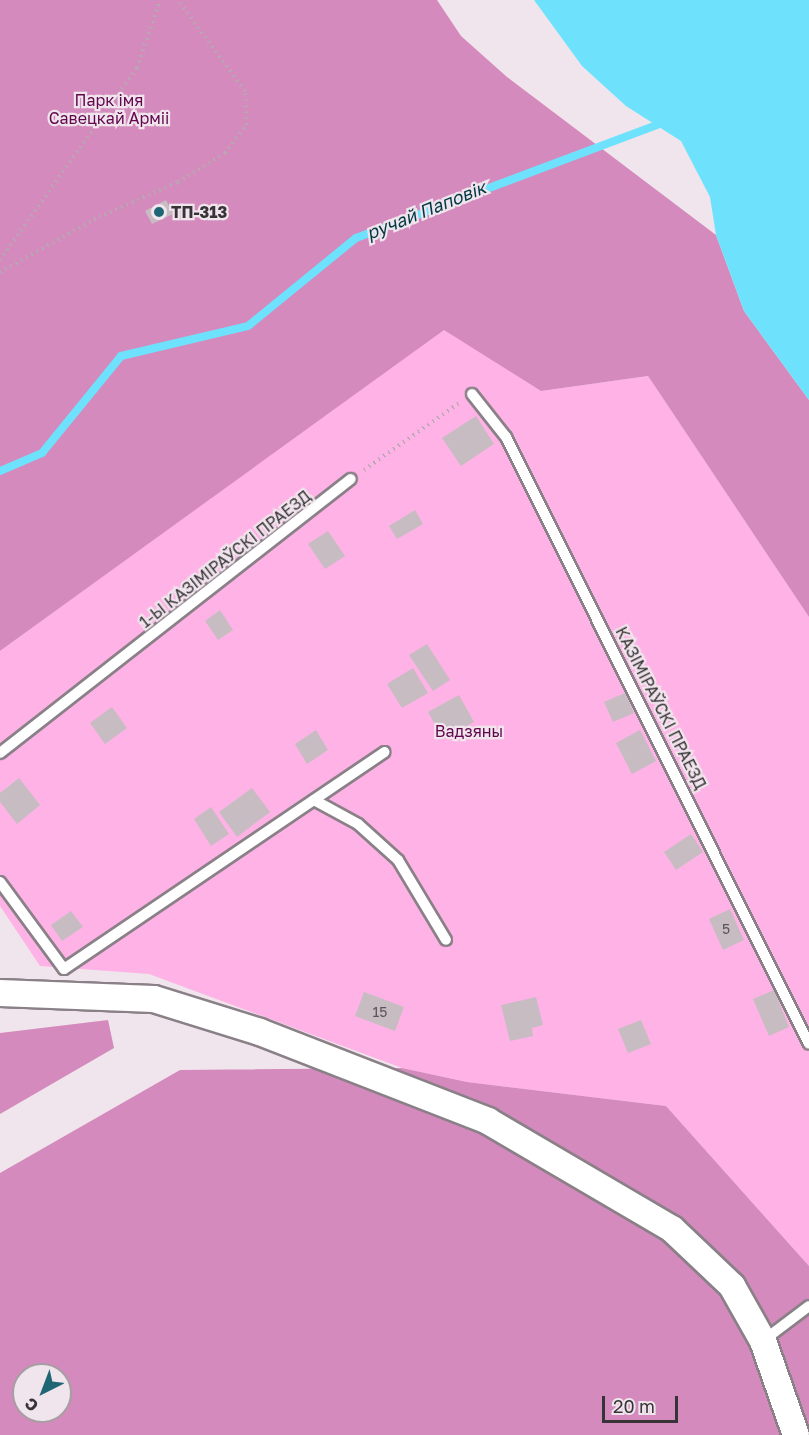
<!DOCTYPE html>
<html>
<head>
<meta charset="utf-8">
<style>
	body { margin:0 }
	#map { position:relative; width:809px; height:1435px; overflow:hidden; background:#f0e5ec; font-family:"Golos Text",sans-serif }
	div>[style] { position:absolute }
	.green>* { inset:0; background:#feb2e5 }
	.forest>* { inset:0; background:#d48abc }
	.water>* { inset:0; background:#6ee2fc }
	.stream>* { height:8px; margin:-4px; padding:0 4px; transform-origin:4px; border-radius:4px; background:#6ee2fc }
	.building>* { inset:0; background:#c7bcc2 }
	.path>* { height:4px; margin-top:-2px; transform-origin:0; background:repeating-linear-gradient(90deg,#b4abb1 0 1.5px,transparent 0 6px) }
	.roads { filter:drop-shadow(2px 0 #8a8087) drop-shadow(-2px 0 #8a8087) drop-shadow(0 2px #8a8087) drop-shadow(0 -2px #8a8087) }
	.service>* { height:10px; margin:-5px; padding:0 5px; transform-origin:5px; border-radius:5px; background:#fff }
	.tertiary>* { height:26px; margin:-13px; padding:0 13px; transform-origin:13px; border-radius:13px; background:#fff }
	.dots>* { width:16px; height:16px; translate:-50% -50%; box-sizing:border-box; border:3px solid #f0e5ec; border-radius:50% }
	span { translate:-50% -50%; white-space:nowrap; text-align:center; line-height:1.15; -webkit-text-stroke:4.5px #f0e5ec; paint-order:stroke }
	.number-label { font-size:14px; color:#5b5559 }
	.number-label span { -webkit-text-stroke-width:0 }
	.park-label { font-size:16px; color:#62074e }
	.poi-label { font-size:16px; color:#373336; font-weight:700 }
	.left { translate:0 -50%; text-align:left }
	.street-label { font-size:16px; color:#373336 }
	.water-label { font-size:18px; color:#003944; font-style:italic }
	.north { position:absolute; left:12px; top:1363px; width:60px; height:60px; box-sizing:border-box; background:#f0e5ec; border:2px solid #a69ea3; border-radius:50%; rotate:222deg; font-size:16px; font-weight:700; line-height:24px; text-align:center; color:#373336 }
	.north::after { content:''; display:block; margin:auto; width:21px; height:27px; background:#1f6675; clip-path:polygon(50% 0,100% 100%,50% 72%,0 100%) }
	.scale { position:absolute; left:602px; top:1396px; width:76px; height:27px; box-sizing:border-box; border:3px solid #373336; border-top:0; padding-left:8px; font-size:18px; line-height:21px; white-space:nowrap; color:#373336; -webkit-text-stroke:4px #f0e5ec; paint-order:stroke }
</style>
</head>
<body>
<div id="map">
	<div class="green">
		<div style="clip-path:polygon(444px 329px,541px 391px,648px 376px,809px 617px,809px 1266px,666px 1106px,467px 1082px,402px 1068px,149px 974px,40px 966px,0 906px,0 651px)"></div>
	</div>
	<div class="forest">
		<div style="clip-path:polygon(0 0,437px 0,461px 36px,507px 77px,716px 235px,744px 311px,809px 400px,809px 617px,648px 376px,541px 391px,444px 330px,0 651px)"></div>
		<div style="clip-path:polygon(108px 1020px,114px 1048px,0 1114px,0 1033px)"></div>
		<div style="clip-path:polygon(evenodd,402px 1068px,467px 1082px,666px 1106px,809px 1266px,809px 1435px,0 1435px,0 1173px,180px 1070px,402px 1068px,24px 1375px,60px 1375px,60px 1411px,24px 1411px,24px 1375px)"></div>
	</div>
	<div class="water">
		<div style="clip-path:polygon(534px 0,809px 0,809px 400px,744px 311px,716px 235px,710px 197px,681px 141px,626px 106px,582px 66px)"></div>
	</div>
	<div class="stream">
		<div style="left:0;top:471px;width:46px;rotate:-23.2deg"></div>
		<div style="left:42px;top:453px;width:125px;rotate:-50.8deg"></div>
		<div style="left:121px;top:356px;width:130px;rotate:-13.3deg"></div>
		<div style="left:248px;top:326px;width:139px;rotate:-39.2deg"></div>
		<div style="left:356px;top:238px;width:332px;rotate:-20.6deg"></div>
	</div>
	<div class="building">
		<div style="clip-path:polygon(166px 200px,173px 214px,152px 224px,145px 211px)"></div>
		<div style="clip-path:polygon(476px 416px,494px 444px,461px 466px,442px 438px)"></div>
		<div style="clip-path:polygon(415px 510px,423px 524px,397px 539px,389px 526px)"></div>
		<div style="clip-path:polygon(328px 531px,345px 556px,325px 569px,308px 544px)"></div>
		<div style="clip-path:polygon(220px 610px,233px 630px,218px 640px,205px 621px)"></div>
		<div style="clip-path:polygon(427px 644px,450px 680px,433px 691px,409px 655px)"></div>
		<div style="clip-path:polygon(413px 668px,428px 693px,402px 708px,387px 684px)"></div>
		<div style="clip-path:polygon(625px 693px,634px 713px,613px 722px,604px 702px)"></div>
		<div style="clip-path:polygon(459px 695px,474px 722px,443px 739px,428px 712px)"></div>
		<div style="clip-path:polygon(112px 707px,127px 728px,105px 744px,90px 723px)"></div>
		<div style="clip-path:polygon(316px 730px,328px 750px,307px 764px,295px 744px)"></div>
		<div style="clip-path:polygon(640px 730px,656px 761px,632px 774px,616px 743px)"></div>
		<div style="clip-path:polygon(19px 778px,40px 805px,17px 824px,0 802px,0 793px)"></div>
		<div style="clip-path:polygon(252px 788px,270px 812px,237px 837px,219px 812px)"></div>
		<div style="clip-path:polygon(211px 807px,229px 834px,211px 846px,194px 819px)"></div>
		<div style="clip-path:polygon(691px 834px,703px 852px,676px 870px,664px 852px)"></div>
		<div style="clip-path:polygon(730px 909px,744px 940px,723px 950px,709px 919px)"></div>
		<div style="clip-path:polygon(71px 911px,83px 927px,62px 941px,51px 925px)"></div>
		<div style="clip-path:polygon(774px 990px,789px 1027px,769px 1036px,753px 999px)"></div>
		<div style="clip-path:polygon(364px 992px,404px 1007px,395px 1031px,355px 1016px)"></div>
		<div style="clip-path:polygon(536px 997px,543px 1025px,532px 1028px,533px 1036px,510px 1041px,501px 1005px)"></div>
		<div style="clip-path:polygon(641px 1020px,651px 1044px,628px 1053px,618px 1029px)"></div>
	</div>
	<div class="path">
		<div style="left:0;top:260px;width:236px;rotate:-54.5deg"></div>
		<div style="left:137px;top:68px;width:72px;rotate:-71.3deg"></div>
		<div style="left:0;top:272px;width:113px;rotate:-29.1deg"></div>
		<div style="left:99px;top:217px;width:86px;rotate:-23.9deg"></div>
		<div style="left:178px;top:182px;width:55px;rotate:-31.7deg"></div>
		<div style="left:225px;top:153px;width:35px;rotate:-53deg"></div>
		<div style="left:246px;top:125px;width:34px;rotate:-92deg"></div>
		<div style="left:245px;top:91px;width:113px;rotate:-126.4deg"></div>
		<div style="left:364px;top:470px;width:116px;rotate:-35.2deg"></div>
	</div>
	<div class="roads">
		<div class="service">
			<div style="left:472px;top:394px;width:55px;rotate:51.7deg"></div>
			<div style="left:506px;top:437px;width:678px;rotate:63.47deg"></div>
			<div style="left:0;top:753px;width:445px;rotate:-38deg"></div>
			<div style="left:314px;top:800px;width:50px;rotate:28.6deg"></div>
			<div style="left:358px;top:824px;width:54px;rotate:42deg"></div>
			<div style="left:398px;top:860px;width:93px;rotate:59deg"></div>
			<div style="left:0;top:882px;width:108px;rotate:53.7deg"></div>
			<div style="left:64px;top:969px;width:387px;rotate:-34.1deg"></div>
			<div style="left:764px;top:1340px;width:56px;rotate:-37.1deg"></div>
		</div>
		<div class="tertiary">
			<div style="left:0;top:993px;width:154px;rotate:2.2deg"></div>
			<div style="left:154px;top:999px;width:111px;rotate:17.3deg"></div>
			<div style="left:260px;top:1032px;width:245px;rotate:21.3deg"></div>
			<div style="left:488px;top:1121px;width:213px;rotate:30.4deg"></div>
			<div style="left:672px;top:1229px;width:83px;rotate:43.5deg"></div>
			<div style="left:732px;top:1286px;width:63px;rotate:60.6deg"></div>
			<div style="left:763px;top:1341px;width:100px;rotate:70.7deg"></div>
		</div>
	</div>
	<div class="dots">
		<div style="left:159px;top:212px;background:#1f6675"></div>
	</div>
	<div class="number-label">
		<span style="left:726px;top:929px">5</span>
		<span style="left:380px;top:1012px">15</span>
	</div>
	<div class="park-label">
		<span style="left:109px;top:109px">Парк імя<br>Савецкай Арміі</span>
		<span style="left:469px;top:731px">Вадзяны</span>
	</div>
	<div class="poi-label">
		<span class="left" style="left:171px;top:212px">ТП-313</span>
	</div>
	<div class="street-label">
		<span style="left:225px;top:559px;rotate:-38deg">1-Ы КАЗІМІРАЎСКІ ПРАЕЗД</span>
		<span style="left:661px;top:708px;rotate:63deg">КАЗІМІРАЎСКІ ПРАЕЗД</span>
	</div>
	<div class="water-label">
		<span style="left:426px;top:210px;rotate:-22deg">ручай Паповік</span>
	</div>
	<div class="north">С</div>
	<div class="scale">20 m</div>
</div>
</body>
</html>
